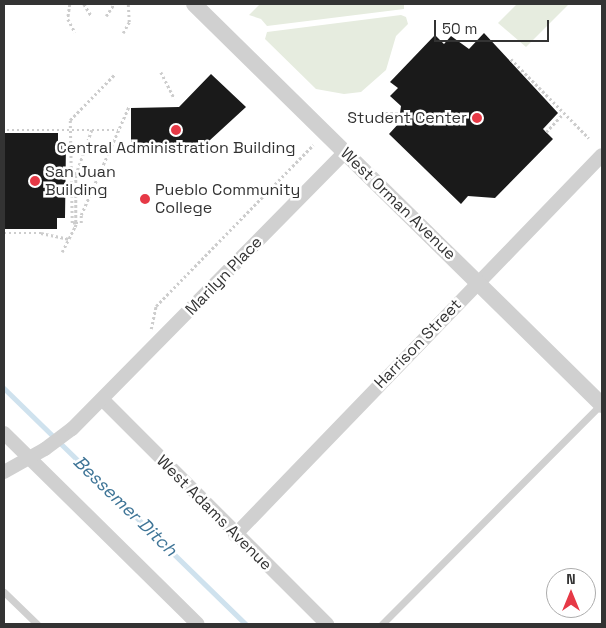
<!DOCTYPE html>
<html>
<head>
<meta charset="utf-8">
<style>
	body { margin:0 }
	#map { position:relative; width:606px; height:628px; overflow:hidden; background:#fff; font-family:"Space Grotesk",sans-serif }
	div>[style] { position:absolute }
	.green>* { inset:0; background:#e6ecdf }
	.stream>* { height:4.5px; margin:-2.25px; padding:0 2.25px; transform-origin:2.25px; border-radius:2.25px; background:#cfe2ee }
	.building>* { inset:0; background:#1a1a1a }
	.path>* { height:2.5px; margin-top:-1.25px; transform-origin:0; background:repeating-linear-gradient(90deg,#cdcdcd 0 2.5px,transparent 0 5px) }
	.service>* { height:7px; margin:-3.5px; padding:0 3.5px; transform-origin:3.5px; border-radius:3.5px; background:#d0d0d0 }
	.minor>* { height:14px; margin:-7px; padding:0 7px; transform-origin:7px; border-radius:7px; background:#d0d0d0 }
	.tertiary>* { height:16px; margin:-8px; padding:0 8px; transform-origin:8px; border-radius:8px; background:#d0d0d0 }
	.dots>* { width:14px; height:14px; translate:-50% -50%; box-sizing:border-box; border:2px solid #fff; border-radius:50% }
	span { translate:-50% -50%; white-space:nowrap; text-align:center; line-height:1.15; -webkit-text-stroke:5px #fff; paint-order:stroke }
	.poi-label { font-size:16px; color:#333 }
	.right { translate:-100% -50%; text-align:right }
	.left { translate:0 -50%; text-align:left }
	.street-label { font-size:16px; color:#333 }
	.water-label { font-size:18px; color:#3f7597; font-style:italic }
	.frame { position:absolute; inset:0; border:5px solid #333; pointer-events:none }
	.north { position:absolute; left:546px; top:568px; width:50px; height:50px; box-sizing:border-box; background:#fff; border:1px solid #adadad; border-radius:50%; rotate:0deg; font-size:14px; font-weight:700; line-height:20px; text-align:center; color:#333 }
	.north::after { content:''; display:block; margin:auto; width:18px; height:22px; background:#e63946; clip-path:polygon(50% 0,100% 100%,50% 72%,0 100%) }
	.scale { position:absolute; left:434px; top:20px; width:115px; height:22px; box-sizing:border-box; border:2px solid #333; border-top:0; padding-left:6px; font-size:15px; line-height:18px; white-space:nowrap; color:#333; -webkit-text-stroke:4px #fff; paint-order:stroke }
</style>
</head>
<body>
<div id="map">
	<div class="green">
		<div style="clip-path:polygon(260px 4px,404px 4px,404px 9px,267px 26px,261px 19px,249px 15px)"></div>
		<div style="clip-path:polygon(517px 4px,569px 4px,526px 47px,498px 23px)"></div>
		<div style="clip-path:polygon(401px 15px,406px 17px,408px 24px,396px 36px,386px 70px,361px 92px,344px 94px,316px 89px,265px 39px,267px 32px)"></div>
	</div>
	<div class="stream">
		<div style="left:4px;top:388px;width:338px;rotate:44.3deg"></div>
	</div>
	<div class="building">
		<div style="clip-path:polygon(484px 33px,558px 113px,543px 129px,553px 139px,495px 198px,468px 196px,461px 204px,389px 134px,400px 122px,400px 113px,401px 106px,390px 96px,398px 88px,390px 82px,435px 35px,444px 44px,451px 36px,469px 49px)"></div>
		<div style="clip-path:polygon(211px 74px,246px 107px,197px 152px,131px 152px,131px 108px,179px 107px)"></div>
		<div style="clip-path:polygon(4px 133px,58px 133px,58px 142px,66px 143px,65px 218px,57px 218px,57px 229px,4px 229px)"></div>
	</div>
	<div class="path">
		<div style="left:70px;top:4px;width:15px;rotate:98deg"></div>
		<div style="left:68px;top:19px;width:15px;rotate:62deg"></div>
		<div style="left:84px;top:4px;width:13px;rotate:58deg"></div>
		<div style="left:106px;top:16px;width:14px;rotate:-56deg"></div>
		<div style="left:123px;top:33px;width:13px;rotate:-61deg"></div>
		<div style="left:129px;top:22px;width:18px;rotate:-93deg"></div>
		<div style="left:511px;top:59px;width:111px;rotate:45.4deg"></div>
		<div style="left:161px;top:72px;width:30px;rotate:63deg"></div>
		<div style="left:380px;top:113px;width:20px"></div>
		<div style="left:7px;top:130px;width:85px"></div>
		<div style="left:92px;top:130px;width:48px;rotate:109.6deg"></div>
		<div style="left:76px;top:175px;width:48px;rotate:90deg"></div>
		<div style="left:76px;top:223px;width:5px"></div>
		<div style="left:81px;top:223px;width:8px;rotate:-90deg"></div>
		<div style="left:81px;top:215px;width:119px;rotate:-66.2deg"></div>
		<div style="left:92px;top:130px;width:26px"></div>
		<div style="left:546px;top:132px;width:26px;rotate:-47deg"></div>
		<div style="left:4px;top:233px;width:37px"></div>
		<div style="left:41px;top:233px;width:29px;rotate:12deg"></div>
		<div style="left:62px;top:252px;width:28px;rotate:-63deg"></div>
		<div style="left:75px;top:227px;width:4px;rotate:-76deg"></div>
		<div style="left:76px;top:223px;width:4px;rotate:180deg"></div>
		<div style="left:72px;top:223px;width:103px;rotate:-91.1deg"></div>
		<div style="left:70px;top:120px;width:63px;rotate:-45.6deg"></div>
		<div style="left:151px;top:329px;width:24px;rotate:-78deg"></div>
		<div style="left:156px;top:306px;width:225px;rotate:-45.7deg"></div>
	</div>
	<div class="service">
		<div style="left:4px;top:592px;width:46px;rotate:44.1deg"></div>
		<div style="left:382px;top:624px;width:312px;rotate:-45.1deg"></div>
	</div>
	<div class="minor">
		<div style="left:103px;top:400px;width:317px;rotate:45deg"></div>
		<div style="left:4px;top:433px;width:272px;rotate:44.6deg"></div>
		<div style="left:4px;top:472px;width:47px;rotate:-29.3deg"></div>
		<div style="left:45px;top:449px;width:34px;rotate:-37deg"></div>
		<div style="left:72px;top:429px;width:389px;rotate:-45.4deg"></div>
		<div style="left:235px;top:535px;width:528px;rotate:-46deg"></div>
	</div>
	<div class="tertiary">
		<div style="left:194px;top:4px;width:572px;rotate:44.5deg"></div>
	</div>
	<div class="dots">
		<div style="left:477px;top:118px;background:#e63946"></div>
		<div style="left:176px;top:130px;background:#e63946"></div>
		<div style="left:35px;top:181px;background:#e63946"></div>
		<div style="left:145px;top:199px;background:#e63946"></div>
	</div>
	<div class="poi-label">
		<span class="right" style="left:467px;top:118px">Student Center</span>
		<span style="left:176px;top:148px">Central Administration Building</span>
		<span class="left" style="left:45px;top:181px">San Juan<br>Building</span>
		<span class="left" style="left:155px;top:199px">Pueblo Community<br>College</span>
	</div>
	<div class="street-label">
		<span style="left:398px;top:204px;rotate:44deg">West Orman Avenue</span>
		<span style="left:224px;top:276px;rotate:-46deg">Marilyn Place</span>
		<span style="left:418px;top:344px;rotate:-46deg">Harrison Street</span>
		<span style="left:214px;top:513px;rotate:45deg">West Adams Avenue</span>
	</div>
	<div class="water-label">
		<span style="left:125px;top:506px;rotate:44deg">Bessemer Ditch</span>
	</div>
	<div class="frame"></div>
	<div class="north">N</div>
	<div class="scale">50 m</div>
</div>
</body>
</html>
